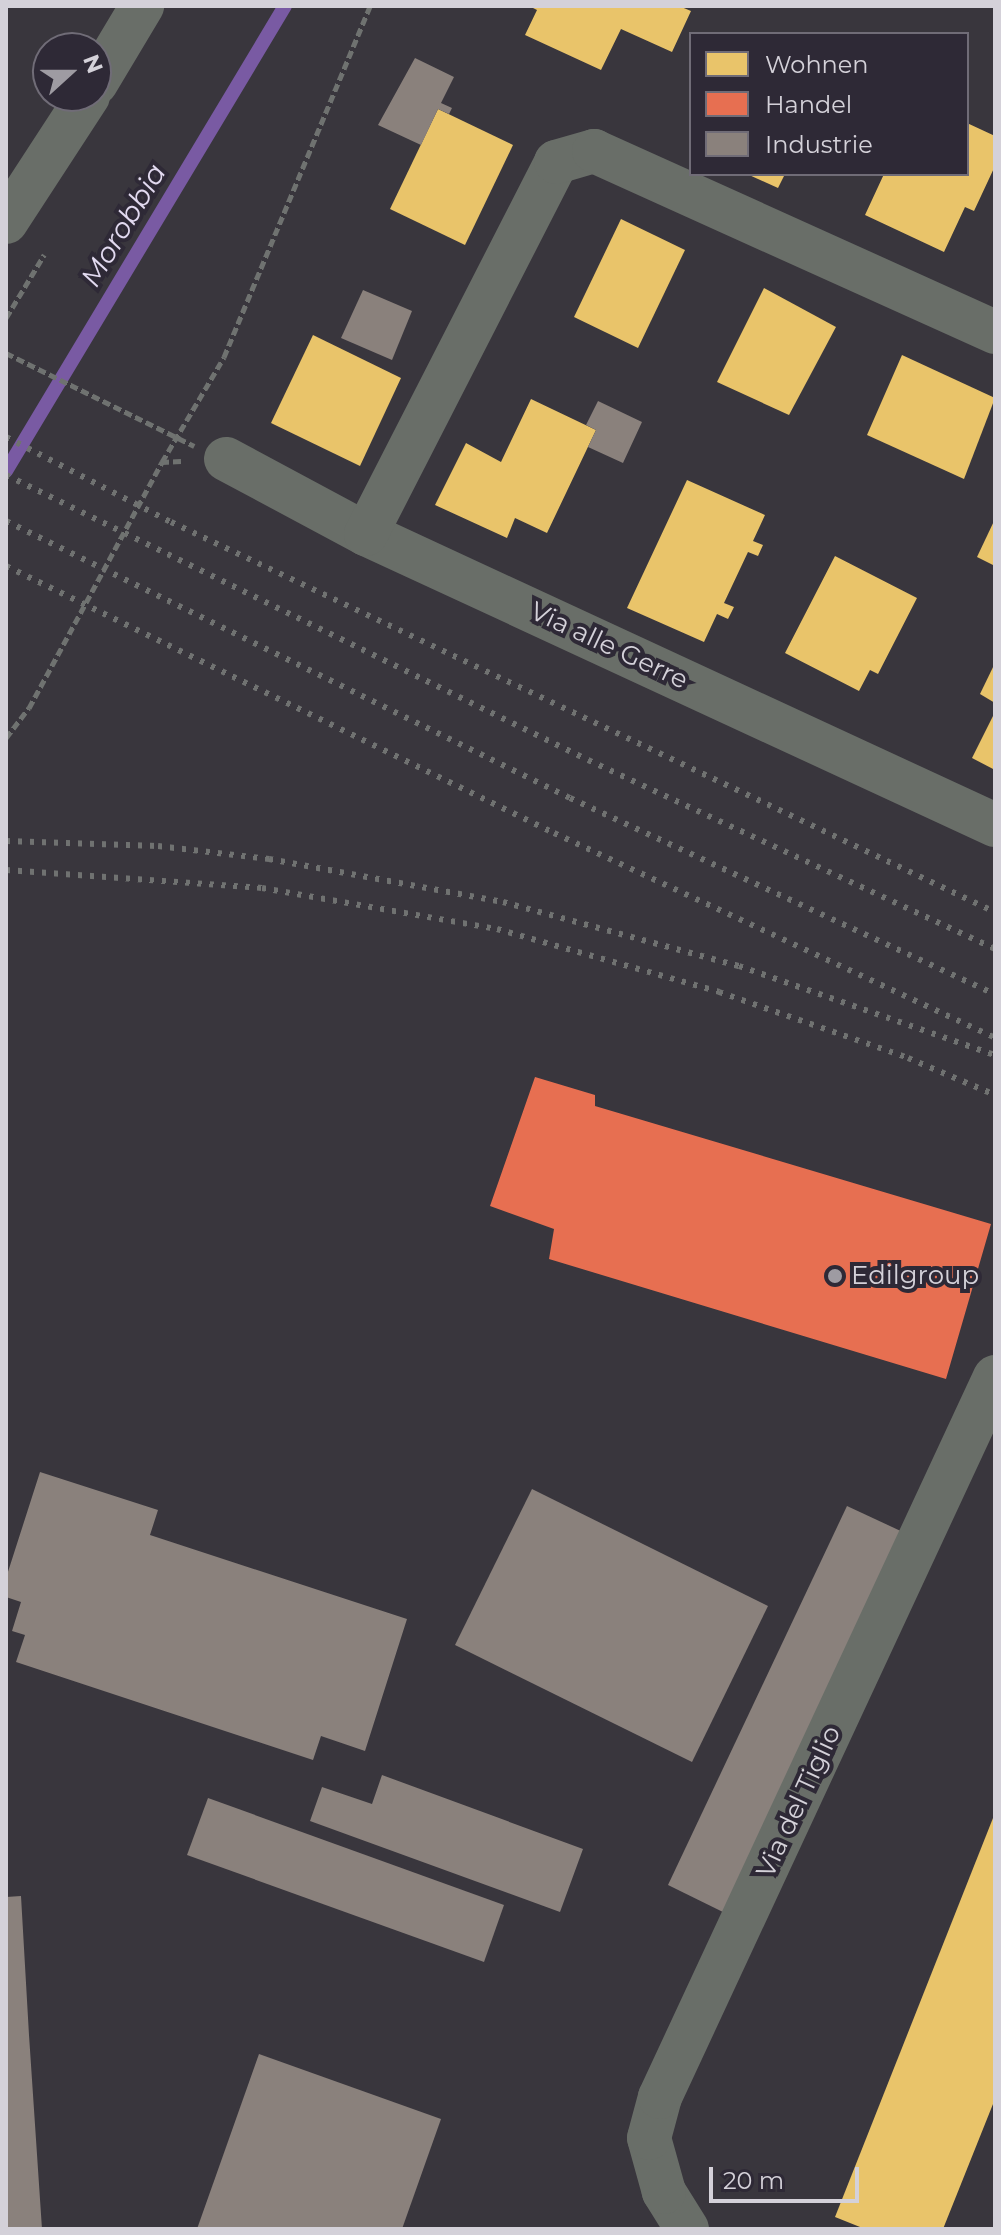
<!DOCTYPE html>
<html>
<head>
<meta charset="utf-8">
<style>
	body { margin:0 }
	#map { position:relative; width:1001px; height:2235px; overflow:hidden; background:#39363d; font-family:Montserrat,sans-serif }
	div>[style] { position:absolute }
	.homes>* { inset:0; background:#e9c46a }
	.shops>* { inset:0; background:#e76f51 }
	.industry>* { inset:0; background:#8a817c }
	.stream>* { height:14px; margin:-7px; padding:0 7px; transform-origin:7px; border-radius:7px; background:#795aa3 }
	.path>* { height:5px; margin-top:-2.5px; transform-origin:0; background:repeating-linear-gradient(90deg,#6f7270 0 8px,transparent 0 12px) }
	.minor>* { height:44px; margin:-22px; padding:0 22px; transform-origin:22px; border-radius:22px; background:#696e68 }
	.rail>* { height:6px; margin-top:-3px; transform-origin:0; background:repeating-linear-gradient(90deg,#707271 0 4px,transparent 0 12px) }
	.path-bridge>* { height:5px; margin-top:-2.5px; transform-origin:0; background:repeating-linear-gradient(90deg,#6f7270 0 8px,transparent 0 12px) }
	.dots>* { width:22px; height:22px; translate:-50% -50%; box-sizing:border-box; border:4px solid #2e2936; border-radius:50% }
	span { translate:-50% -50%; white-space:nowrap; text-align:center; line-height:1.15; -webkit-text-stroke:8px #2e2936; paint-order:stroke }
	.street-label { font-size:26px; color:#d4d1d9 }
	.poi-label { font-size:26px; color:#d4d1d9 }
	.left { translate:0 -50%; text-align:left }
	.water-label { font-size:28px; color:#e2daf0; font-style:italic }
	.frame { position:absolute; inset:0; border:8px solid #d4d1d9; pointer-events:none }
	.legend { position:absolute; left:689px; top:32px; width:280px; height:144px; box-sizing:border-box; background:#2e2936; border:2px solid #706c77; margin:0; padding:10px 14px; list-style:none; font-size:24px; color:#d4d1d9 }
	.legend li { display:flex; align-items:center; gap:16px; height:40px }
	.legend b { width:40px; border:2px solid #706c77 }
	.north { position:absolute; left:32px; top:32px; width:80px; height:80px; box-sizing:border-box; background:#2e2936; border:2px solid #706c77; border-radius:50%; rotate:69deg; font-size:22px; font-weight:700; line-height:32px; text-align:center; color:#d4d1d9 }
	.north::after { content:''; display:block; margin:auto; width:28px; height:36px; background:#9e9ba2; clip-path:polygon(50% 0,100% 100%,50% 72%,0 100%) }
	.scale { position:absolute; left:709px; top:2167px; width:150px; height:36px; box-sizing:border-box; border:4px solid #d4d1d9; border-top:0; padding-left:10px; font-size:24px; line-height:28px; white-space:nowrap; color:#d4d1d9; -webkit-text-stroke:6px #2e2936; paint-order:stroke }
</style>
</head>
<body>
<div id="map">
	<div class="homes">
		<div style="clip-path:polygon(529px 6px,679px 6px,691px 11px,672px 52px,621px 29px,601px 70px,525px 35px,537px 10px)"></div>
		<div style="clip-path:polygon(438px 109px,513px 145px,465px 245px,390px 209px)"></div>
		<div style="clip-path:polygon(967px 123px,995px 136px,995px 166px,974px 211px,965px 207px,944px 252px,865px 215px,884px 174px,967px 174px)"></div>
		<div style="clip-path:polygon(747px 174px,785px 174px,778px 188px)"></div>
		<div style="clip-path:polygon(621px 219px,685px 250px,638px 348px,574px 317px)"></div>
		<div style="clip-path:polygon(764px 288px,836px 327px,789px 415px,717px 382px)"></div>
		<div style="clip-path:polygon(313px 335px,401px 378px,360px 466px,271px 423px)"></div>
		<div style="clip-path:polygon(902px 355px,995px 398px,964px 479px,867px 435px)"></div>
		<div style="clip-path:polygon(531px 399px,596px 430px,547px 533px,515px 518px,507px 538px,435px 505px,466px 443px,501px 462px)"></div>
		<div style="clip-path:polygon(687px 480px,765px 515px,753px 541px,763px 545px,758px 556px,748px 552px,724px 603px,734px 607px,728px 619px,717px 614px,704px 642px,627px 608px)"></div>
		<div style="clip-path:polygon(995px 519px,995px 566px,977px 557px)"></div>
		<div style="clip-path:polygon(835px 556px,917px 598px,878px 674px,870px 670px,859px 691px,785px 653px)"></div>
		<div style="clip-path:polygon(995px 663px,995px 703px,980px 694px)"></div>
		<div style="clip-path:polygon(995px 712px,995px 770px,972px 758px)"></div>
		<div style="clip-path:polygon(995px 1813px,995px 2099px,943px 2229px,865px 2229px,835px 2217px)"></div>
	</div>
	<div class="shops">
		<div style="clip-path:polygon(535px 1077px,595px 1095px,595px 1106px,991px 1224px,946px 1379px,549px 1259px,554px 1229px,490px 1206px)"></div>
	</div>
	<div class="industry">
		<div style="clip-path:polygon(415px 58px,454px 77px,441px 103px,452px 108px,449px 114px,438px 109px,421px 145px,378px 125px)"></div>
		<div style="clip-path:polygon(363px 290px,412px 311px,392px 360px,341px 338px)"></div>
		<div style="clip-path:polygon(598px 401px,642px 422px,623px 463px,588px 447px,596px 430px,586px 425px)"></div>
		<div style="clip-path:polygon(40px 1472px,158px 1510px,150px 1535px,407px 1619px,365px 1751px,321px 1736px,313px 1760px,16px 1662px,25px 1635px,12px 1631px,21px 1602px,6px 1597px,6px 1578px)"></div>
		<div style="clip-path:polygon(532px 1489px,768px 1606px,692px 1762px,455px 1645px)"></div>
		<div style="clip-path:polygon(847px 1506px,905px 1533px,727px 1914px,668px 1885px)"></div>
		<div style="clip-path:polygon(382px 1775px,583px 1849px,560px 1912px,310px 1821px,322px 1787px,372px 1804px)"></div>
		<div style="clip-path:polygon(208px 1798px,504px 1905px,484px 1962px,187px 1855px)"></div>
		<div style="clip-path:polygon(21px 1896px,29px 2035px,42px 2229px,6px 2229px,6px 1897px)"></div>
		<div style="clip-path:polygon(259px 2054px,441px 2119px,402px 2229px,197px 2229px)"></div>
	</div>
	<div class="stream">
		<div style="left:6px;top:471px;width:542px;rotate:-59.04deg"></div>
	</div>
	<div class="path">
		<div style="left:6px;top:318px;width:74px;rotate:-58.9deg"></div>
		<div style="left:181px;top:461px;width:19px;rotate:177deg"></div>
		<div style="left:162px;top:462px;width:122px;rotate:-59.4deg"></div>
		<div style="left:224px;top:357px;width:380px;rotate:-67.4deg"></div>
		<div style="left:6px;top:738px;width:38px;rotate:-53deg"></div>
		<div style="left:29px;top:708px;width:280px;rotate:-61.6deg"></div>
	</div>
	<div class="minor">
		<div style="left:96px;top:83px;width:90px;rotate:-59.1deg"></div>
		<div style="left:6px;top:222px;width:150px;rotate:-56.9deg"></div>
		<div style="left:226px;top:459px;width:159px;rotate:28.2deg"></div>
		<div style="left:366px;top:534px;width:693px;rotate:24.83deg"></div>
		<div style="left:366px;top:534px;width:418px;rotate:-62.9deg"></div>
		<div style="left:556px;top:162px;width:40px;rotate:-16deg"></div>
		<div style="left:594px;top:151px;width:440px;rotate:24.3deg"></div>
		<div style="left:687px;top:2229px;width:44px;rotate:-121.9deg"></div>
		<div style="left:664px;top:2192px;width:56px;rotate:-105.5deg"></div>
		<div style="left:649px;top:2138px;width:42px;rotate:-75deg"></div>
		<div style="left:660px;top:2097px;width:794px;rotate:-65.05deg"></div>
	</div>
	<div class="rail">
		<div style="left:6px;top:437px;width:186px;rotate:27.3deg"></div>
		<div style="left:171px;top:522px;width:912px;rotate:25.33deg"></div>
		<div style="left:6px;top:475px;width:648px;rotate:26.09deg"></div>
		<div style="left:588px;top:760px;width:449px;rotate:24.9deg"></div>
		<div style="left:6px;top:521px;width:628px;rotate:26.16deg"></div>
		<div style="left:570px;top:798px;width:468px;rotate:24.8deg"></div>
		<div style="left:6px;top:566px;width:610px;rotate:25.98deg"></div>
		<div style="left:554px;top:833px;width:486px;rotate:24.9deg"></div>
		<div style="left:6px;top:841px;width:152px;rotate:1.9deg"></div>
		<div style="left:158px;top:846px;width:112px;rotate:6.7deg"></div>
		<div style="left:269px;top:859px;width:238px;rotate:10.4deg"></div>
		<div style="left:503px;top:902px;width:245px;rotate:15.2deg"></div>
		<div style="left:739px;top:966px;width:271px;rotate:19.2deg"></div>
		<div style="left:6px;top:870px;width:257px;rotate:4deg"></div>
		<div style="left:262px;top:888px;width:239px;rotate:9.9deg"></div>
		<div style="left:497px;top:929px;width:231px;rotate:15.8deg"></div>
		<div style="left:719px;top:992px;width:200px;rotate:19.2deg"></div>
		<div style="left:908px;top:1058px;width:95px;rotate:23deg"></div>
	</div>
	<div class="path-bridge">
		<div style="left:6px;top:353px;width:210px;rotate:26.3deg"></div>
	</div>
	<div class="dots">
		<div style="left:835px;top:1276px;background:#9e9ba2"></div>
	</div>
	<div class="street-label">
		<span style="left:609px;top:646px;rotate:25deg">Via alle Gerre</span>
		<span style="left:799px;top:1802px;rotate:-65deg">Via del Tiglio</span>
	</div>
	<div class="poi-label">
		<span class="left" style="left:851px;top:1276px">Edilgroup</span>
	</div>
	<div class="water-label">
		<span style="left:123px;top:225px;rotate:-59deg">Morobbia</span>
	</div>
	<div class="frame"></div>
	<ul class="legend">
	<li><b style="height:22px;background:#e9c46a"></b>Wohnen</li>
	<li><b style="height:22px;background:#e76f51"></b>Handel</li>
	<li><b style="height:22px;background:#8a817c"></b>Industrie</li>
	</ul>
	<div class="north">N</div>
	<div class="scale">20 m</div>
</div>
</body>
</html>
